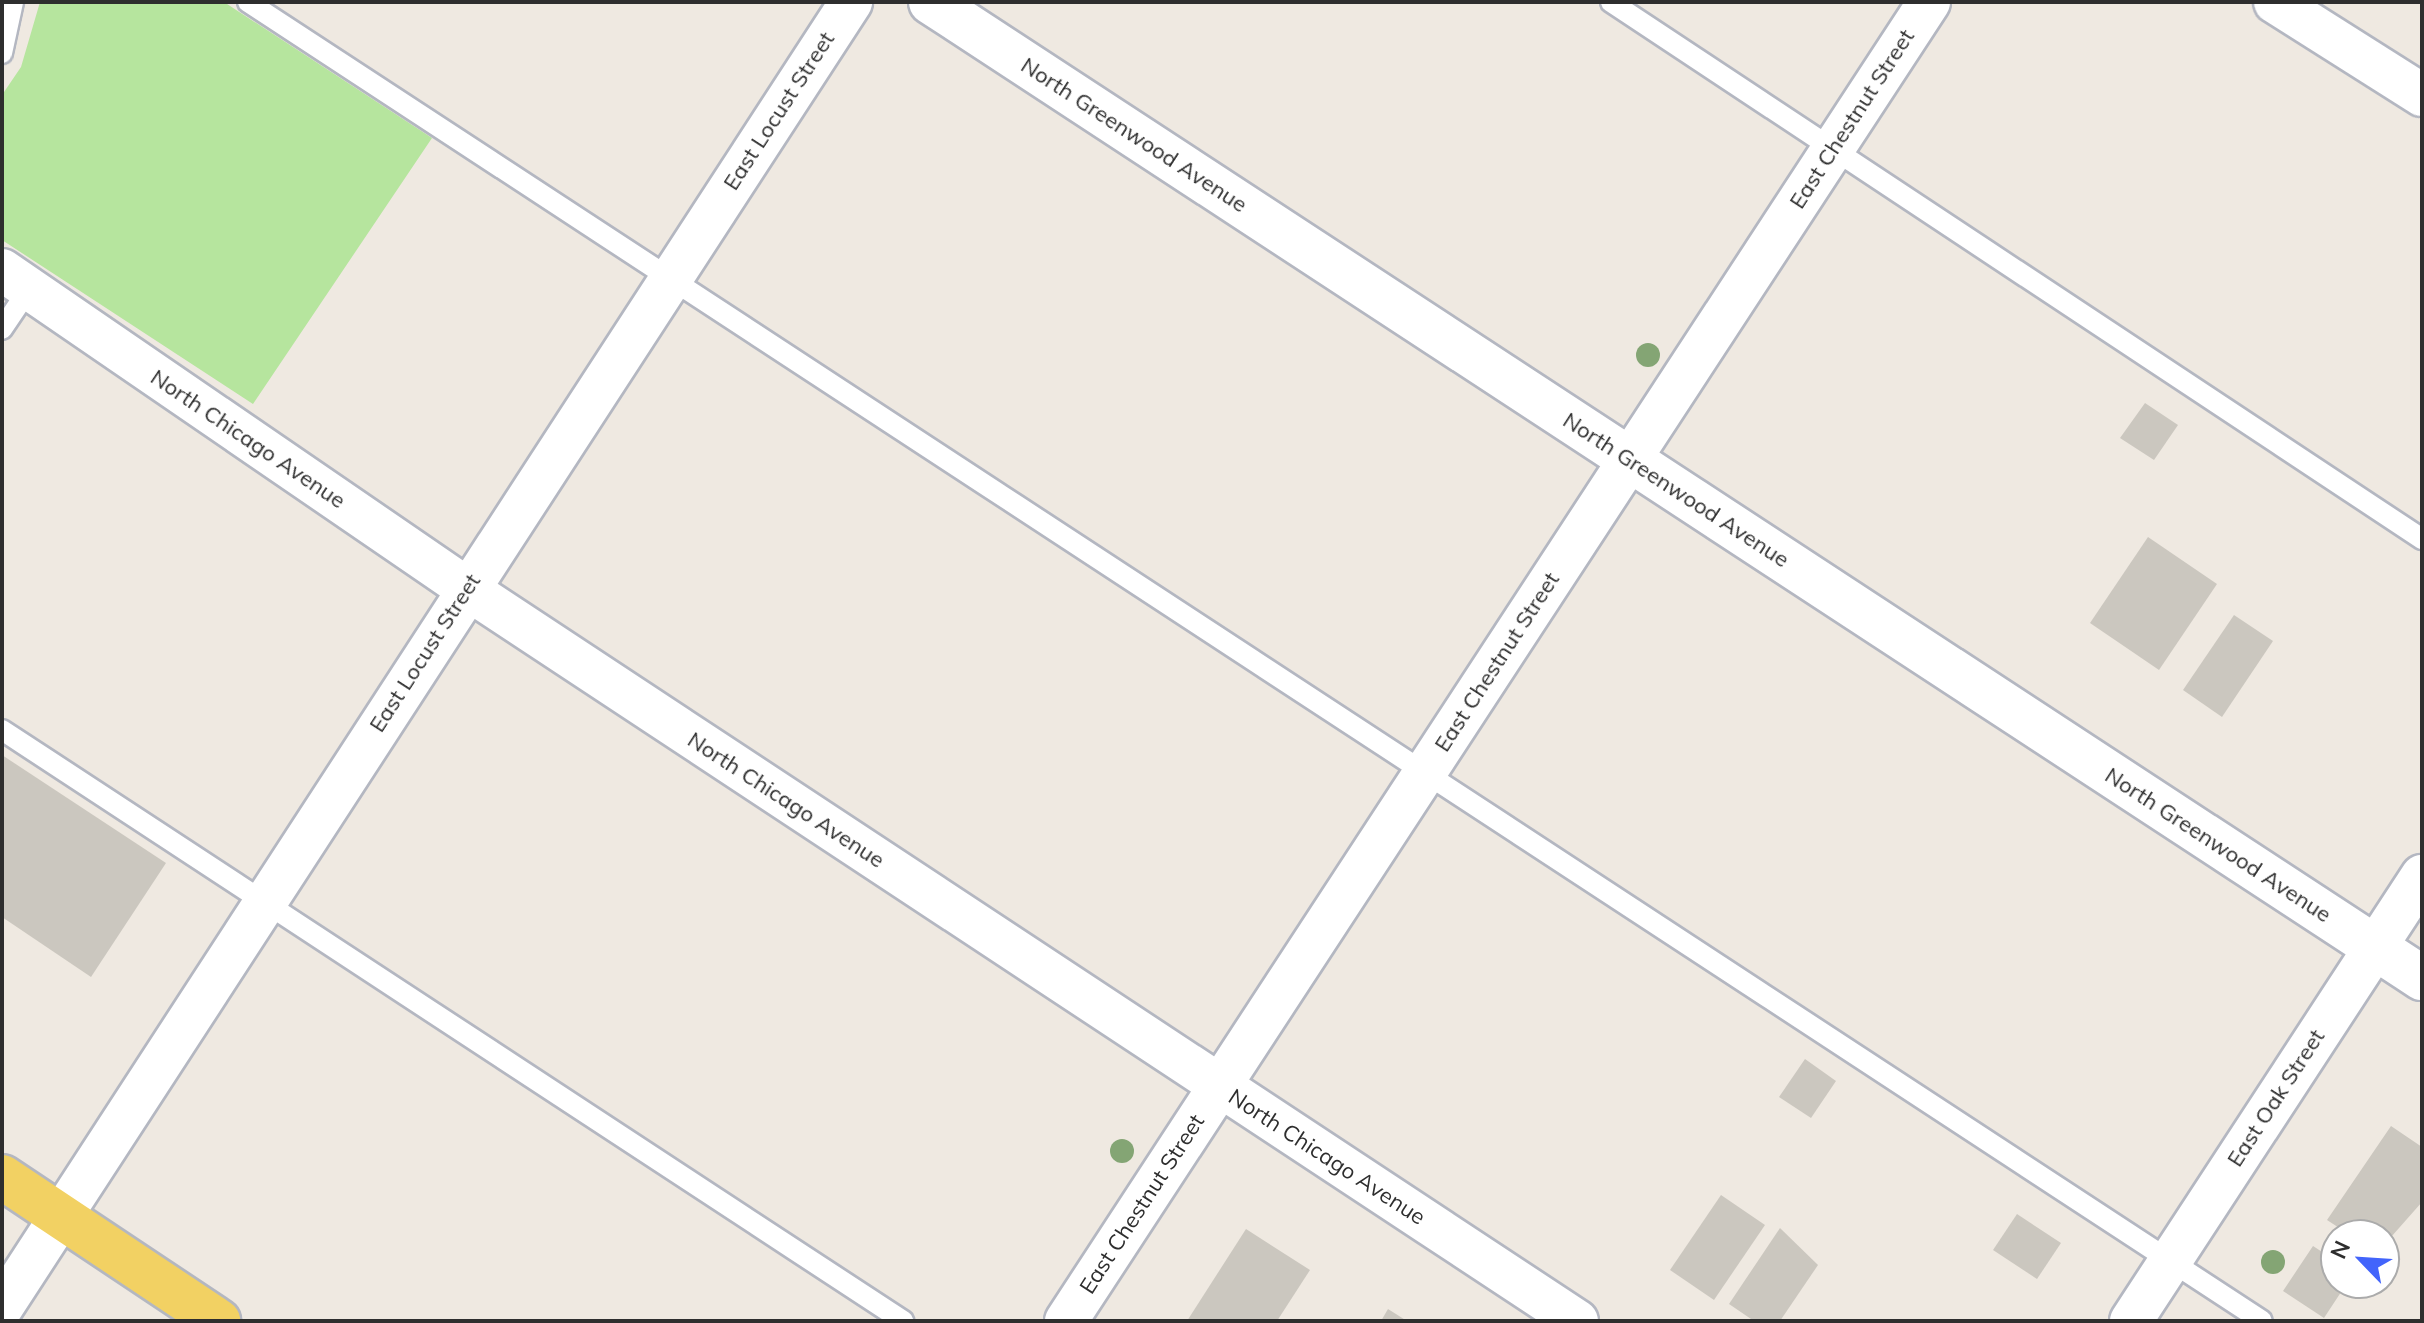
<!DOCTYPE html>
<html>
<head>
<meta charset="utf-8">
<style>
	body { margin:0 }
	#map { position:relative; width:2424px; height:1323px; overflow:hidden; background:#efe9e1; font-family:Mulish,sans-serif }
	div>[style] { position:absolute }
	.green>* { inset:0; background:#b6e59e }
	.building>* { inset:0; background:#cbc7bf }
	.roads { filter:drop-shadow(2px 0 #b4b7c1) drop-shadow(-2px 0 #b4b7c1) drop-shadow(0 2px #b4b7c1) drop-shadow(0 -2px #b4b7c1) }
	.service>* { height:20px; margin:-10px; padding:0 10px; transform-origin:10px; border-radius:10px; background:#fff }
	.minor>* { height:42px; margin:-21px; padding:0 21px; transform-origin:21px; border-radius:21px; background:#fff }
	.tertiary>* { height:44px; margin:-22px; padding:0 22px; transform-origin:22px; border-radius:22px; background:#fff }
	.primary>* { height:44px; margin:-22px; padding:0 22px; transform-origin:22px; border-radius:22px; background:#f2d163 }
	.trees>* { width:24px; height:24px; margin:-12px; border-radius:50%; background:#84a574 }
	span { translate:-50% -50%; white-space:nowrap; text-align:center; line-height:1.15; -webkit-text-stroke:8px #fff; paint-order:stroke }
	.street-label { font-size:22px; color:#2e2e2e }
	.frame { position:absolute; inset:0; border:4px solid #2e2e2e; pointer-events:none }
	.north { position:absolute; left:2320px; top:1219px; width:80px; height:80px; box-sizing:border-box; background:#fff; border:2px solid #ababab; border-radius:50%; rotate:295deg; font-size:22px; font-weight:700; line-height:32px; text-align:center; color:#2e2e2e }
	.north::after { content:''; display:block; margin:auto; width:28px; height:36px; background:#4264fb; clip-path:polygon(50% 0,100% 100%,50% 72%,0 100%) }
</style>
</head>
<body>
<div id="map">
	<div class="green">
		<div style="clip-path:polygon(40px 2px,224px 2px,432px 138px,253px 404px,2px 240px,2px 95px,21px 67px)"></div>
	</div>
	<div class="building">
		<div style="clip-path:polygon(2145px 403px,2178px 425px,2154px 460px,2120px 438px)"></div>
		<div style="clip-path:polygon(2148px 537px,2217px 584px,2159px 670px,2090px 623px)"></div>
		<div style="clip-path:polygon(2234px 615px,2273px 641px,2222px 717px,2183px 690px)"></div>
		<div style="clip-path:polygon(2px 755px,166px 863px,91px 977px,2px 917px)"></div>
		<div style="clip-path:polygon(1805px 1059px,1836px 1081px,1811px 1118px,1779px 1097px)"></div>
		<div style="clip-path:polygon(2391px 1126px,2422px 1147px,2422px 1202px,2384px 1245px,2384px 1235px,2350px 1235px,2327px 1220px)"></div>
		<div style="clip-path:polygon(1721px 1195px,1765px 1225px,1714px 1300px,1670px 1270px)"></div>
		<div style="clip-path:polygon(2017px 1214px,2061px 1243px,2037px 1279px,1993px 1250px)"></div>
		<div style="clip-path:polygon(1780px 1228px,1818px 1265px,1780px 1321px,1754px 1321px,1729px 1304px)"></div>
		<div style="clip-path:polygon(1246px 1229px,1310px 1270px,1277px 1321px,1187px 1321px)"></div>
		<div style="clip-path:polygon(2313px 1246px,2336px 1261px,2336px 1283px,2347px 1283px,2324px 1318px,2283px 1291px)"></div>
		<div style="clip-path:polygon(1388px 1309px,1407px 1321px,1381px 1321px)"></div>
	</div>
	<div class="roads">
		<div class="service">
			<div style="left:248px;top:2px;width:2407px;rotate:33.22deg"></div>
			<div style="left:1611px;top:2px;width:973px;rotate:33.51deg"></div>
			<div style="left:2px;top:53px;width:52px;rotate:-77.8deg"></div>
			<div style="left:2px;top:329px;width:48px;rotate:-56deg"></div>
			<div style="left:2px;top:730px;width:1078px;rotate:33.26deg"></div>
		</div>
		<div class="minor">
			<div style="left:2275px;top:2px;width:174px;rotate:32.3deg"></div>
			<div style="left:2px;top:270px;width:563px;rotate:34.42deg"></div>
			<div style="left:466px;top:588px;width:1331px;rotate:33.42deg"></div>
			<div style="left:2px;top:1307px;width:1557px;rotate:-56.95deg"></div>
			<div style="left:1066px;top:1321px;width:1576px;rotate:-56.8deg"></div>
			<div style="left:2131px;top:1321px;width:532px;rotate:-56.82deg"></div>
		</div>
		<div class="tertiary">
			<div style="left:931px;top:2px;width:1782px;rotate:33.21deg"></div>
		</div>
		<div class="primary">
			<div style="left:2px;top:1177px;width:260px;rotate:33.7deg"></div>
		</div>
	</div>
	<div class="trees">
		<div style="left:1648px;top:355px"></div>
		<div style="left:1122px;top:1151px"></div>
		<div style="left:2273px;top:1262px"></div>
	</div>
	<div class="street-label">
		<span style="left:779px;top:111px;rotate:-57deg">East Locust Street</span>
		<span style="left:1852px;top:119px;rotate:-57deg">East Chestnut Street</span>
		<span style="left:1134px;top:135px;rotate:33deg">North Greenwood Avenue</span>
		<span style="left:248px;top:439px;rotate:34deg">North Chicago Avenue</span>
		<span style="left:1676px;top:490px;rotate:33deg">North Greenwood Avenue</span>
		<span style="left:425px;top:653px;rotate:-57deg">East Locust Street</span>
		<span style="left:1497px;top:662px;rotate:-57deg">East Chestnut Street</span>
		<span style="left:786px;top:800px;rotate:33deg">North Chicago Avenue</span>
		<span style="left:2218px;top:845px;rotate:33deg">North Greenwood Avenue</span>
		<span style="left:2276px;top:1098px;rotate:-57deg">East Oak Street</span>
		<span style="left:1327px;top:1157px;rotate:33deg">North Chicago Avenue</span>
		<span style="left:1142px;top:1204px;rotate:-57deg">East Chestnut Street</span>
	</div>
	<div class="frame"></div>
	<div class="north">N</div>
</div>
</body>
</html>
